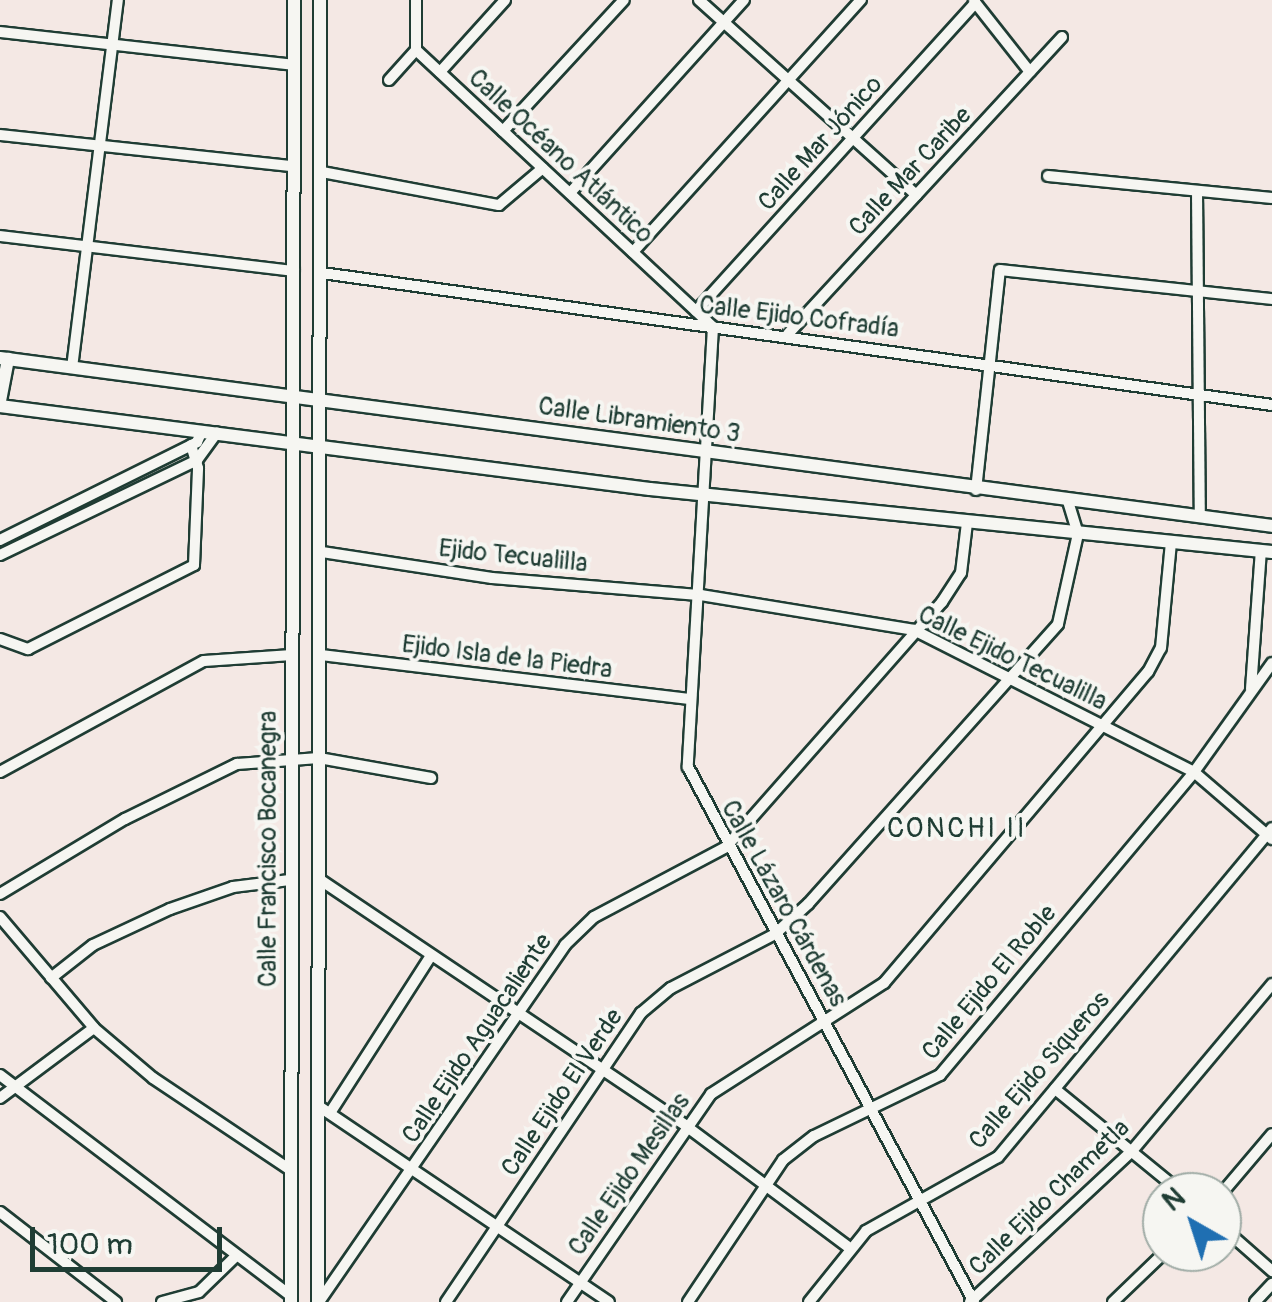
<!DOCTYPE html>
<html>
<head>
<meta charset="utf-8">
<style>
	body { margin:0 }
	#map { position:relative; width:1272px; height:1302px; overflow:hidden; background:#f4e8e4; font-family:Pangolin,sans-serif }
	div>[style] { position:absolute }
	.roads { filter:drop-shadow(2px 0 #1f3d34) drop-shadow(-2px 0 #1f3d34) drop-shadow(0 2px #1f3d34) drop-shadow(0 -2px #1f3d34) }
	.minor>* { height:10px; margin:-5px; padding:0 5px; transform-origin:5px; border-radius:5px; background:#f6f6f2 }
	.tertiary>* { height:12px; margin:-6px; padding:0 6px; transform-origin:6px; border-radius:6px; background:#f6f6f2 }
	span { translate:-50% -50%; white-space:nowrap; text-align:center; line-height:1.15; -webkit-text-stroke:8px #f6f6f2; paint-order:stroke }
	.street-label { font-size:25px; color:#1f3d34 }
	.neighbourhood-label { font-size:28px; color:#1f3d34; letter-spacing:2.5px }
	.north { position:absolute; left:1142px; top:1172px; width:100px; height:100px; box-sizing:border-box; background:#f6f6f2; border:2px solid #a0aca6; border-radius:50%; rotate:321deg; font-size:28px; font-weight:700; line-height:40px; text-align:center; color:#1f3d34 }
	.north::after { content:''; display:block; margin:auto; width:35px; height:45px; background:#1f6fb2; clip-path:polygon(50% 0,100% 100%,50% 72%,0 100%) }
	.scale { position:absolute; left:30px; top:1227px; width:192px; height:45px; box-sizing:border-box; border:5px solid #1f3d34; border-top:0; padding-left:12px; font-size:30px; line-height:35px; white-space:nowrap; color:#1f3d34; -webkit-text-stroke:8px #f6f6f2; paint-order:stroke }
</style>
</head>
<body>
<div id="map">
	<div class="roads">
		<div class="minor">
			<div style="left:416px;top:0;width:50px;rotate:90deg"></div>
			<div style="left:416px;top:50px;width:406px;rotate:43deg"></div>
			<div style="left:713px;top:327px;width:441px;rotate:93.3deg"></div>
			<div style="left:688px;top:767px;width:607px;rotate:61.87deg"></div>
			<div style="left:699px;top:0;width:292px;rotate:41.9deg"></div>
			<div style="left:974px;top:1px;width:90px;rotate:51.7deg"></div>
			<div style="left:0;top:32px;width:294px;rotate:6.4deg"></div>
			<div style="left:440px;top:72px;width:97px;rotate:-47.9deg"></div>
			<div style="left:389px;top:80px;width:40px;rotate:-48deg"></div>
			<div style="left:503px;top:131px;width:178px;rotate:-47.3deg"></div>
			<div style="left:0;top:135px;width:294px;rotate:6.1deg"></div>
			<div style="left:322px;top:172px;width:180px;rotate:10.6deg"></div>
			<div style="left:499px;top:205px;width:57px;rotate:-40.1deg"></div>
			<div style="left:1048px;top:176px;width:225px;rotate:5.6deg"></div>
			<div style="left:1197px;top:191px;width:326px;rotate:89.5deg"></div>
			<div style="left:570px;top:193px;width:260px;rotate:-48deg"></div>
			<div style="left:0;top:236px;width:296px;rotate:6.8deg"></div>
			<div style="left:633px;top:252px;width:340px;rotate:-47.9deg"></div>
			<div style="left:322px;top:273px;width:959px;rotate:7.91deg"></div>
			<div style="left:696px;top:311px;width:416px;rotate:-47.8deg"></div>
			<div style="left:788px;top:334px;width:404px;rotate:-47.3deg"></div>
			<div style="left:72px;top:368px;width:371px;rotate:-82.9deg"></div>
			<div style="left:976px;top:490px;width:221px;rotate:-83.8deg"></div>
			<div style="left:1000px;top:270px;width:274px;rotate:6.1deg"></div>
			<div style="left:0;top:540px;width:220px;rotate:-26.4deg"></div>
			<div style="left:197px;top:442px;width:12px;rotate:-66deg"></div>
			<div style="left:322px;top:552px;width:172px;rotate:8.7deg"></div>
			<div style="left:492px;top:578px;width:210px;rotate:4.7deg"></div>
			<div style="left:701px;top:595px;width:216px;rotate:9.3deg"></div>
			<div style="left:914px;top:630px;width:314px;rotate:26.9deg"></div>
			<div style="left:1194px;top:772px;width:103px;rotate:40.7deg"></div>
			<div style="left:0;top:555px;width:219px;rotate:-25.7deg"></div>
			<div style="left:197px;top:460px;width:34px;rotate:-54deg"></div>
			<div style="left:0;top:639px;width:30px;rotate:20deg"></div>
			<div style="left:28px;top:649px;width:186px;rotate:-26.8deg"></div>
			<div style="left:194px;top:565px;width:97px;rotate:-87.6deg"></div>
			<div style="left:198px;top:468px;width:24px;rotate:-107deg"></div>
			<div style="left:321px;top:655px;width:371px;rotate:6.8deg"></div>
			<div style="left:1251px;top:689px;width:138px;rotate:-85.9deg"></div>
			<div style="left:0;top:772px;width:232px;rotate:-28.6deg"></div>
			<div style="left:204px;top:661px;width:88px;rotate:-3.9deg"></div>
			<div style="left:319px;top:879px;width:442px;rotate:33.9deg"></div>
			<div style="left:686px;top:1126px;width:201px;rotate:36.7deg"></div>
			<div style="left:0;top:894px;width:146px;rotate:-31deg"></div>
			<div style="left:125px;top:819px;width:125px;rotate:-26.2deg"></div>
			<div style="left:237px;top:764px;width:82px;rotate:-4.2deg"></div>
			<div style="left:319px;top:758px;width:114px;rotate:10.1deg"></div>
			<div style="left:0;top:917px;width:145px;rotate:49.7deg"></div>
			<div style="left:94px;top:1028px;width:77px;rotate:40.3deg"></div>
			<div style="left:153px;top:1078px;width:167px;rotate:33.8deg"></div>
			<div style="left:51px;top:978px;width:53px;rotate:-38.2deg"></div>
			<div style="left:93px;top:945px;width:85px;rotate:-25.1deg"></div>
			<div style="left:170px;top:909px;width:67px;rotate:-19.2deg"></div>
			<div style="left:233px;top:887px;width:57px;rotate:-7deg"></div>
			<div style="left:0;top:1075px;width:365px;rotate:37.2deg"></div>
			<div style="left:1055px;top:1089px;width:163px;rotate:39.3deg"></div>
			<div style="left:0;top:1098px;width:117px;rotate:-36.7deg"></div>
			<div style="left:317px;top:1105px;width:352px;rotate:34deg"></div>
			<div style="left:330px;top:1113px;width:185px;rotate:-57.3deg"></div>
			<div style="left:1222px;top:1193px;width:77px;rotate:-49.7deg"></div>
			<div style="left:0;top:1212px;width:147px;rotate:37.8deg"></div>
			<div style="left:1222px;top:1227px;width:67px;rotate:41.3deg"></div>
			<div style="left:162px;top:1302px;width:38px;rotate:-15deg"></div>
			<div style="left:199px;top:1292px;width:50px;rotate:-44.2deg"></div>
			<div style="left:319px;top:1302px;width:434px;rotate:-55.4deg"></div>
			<div style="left:565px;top:945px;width:40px;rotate:-44deg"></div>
			<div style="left:594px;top:917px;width:149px;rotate:-27.9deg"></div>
			<div style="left:726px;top:847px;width:327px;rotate:-48.6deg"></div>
			<div style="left:942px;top:602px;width:35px;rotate:-57deg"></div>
			<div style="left:961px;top:573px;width:50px;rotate:-83.2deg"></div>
			<div style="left:446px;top:1302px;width:349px;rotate:-56deg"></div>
			<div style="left:641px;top:1013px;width:39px;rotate:-40deg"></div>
			<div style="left:671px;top:988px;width:117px;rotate:-27.4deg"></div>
			<div style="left:775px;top:934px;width:45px;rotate:-42.3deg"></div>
			<div style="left:808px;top:904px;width:375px;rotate:-48.2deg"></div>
			<div style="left:1058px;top:624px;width:92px;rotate:-77.5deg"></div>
			<div style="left:1078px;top:534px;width:34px;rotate:-107deg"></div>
			<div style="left:567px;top:1302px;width:253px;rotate:-55.3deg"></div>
			<div style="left:711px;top:1094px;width:206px;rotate:-32.7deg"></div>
			<div style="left:884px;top:983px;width:408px;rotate:-49.7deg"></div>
			<div style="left:1148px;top:672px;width:27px;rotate:-62deg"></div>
			<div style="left:1161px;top:648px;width:105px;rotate:-84.6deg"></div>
			<div style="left:688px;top:1302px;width:171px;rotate:-56.2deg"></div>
			<div style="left:783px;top:1160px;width:39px;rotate:-38deg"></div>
			<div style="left:814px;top:1136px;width:140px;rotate:-25.8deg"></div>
			<div style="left:940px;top:1075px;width:395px;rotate:-50deg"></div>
			<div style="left:1194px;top:772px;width:134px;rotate:-54.4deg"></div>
			<div style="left:809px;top:1302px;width:91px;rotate:-51.2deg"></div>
			<div style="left:866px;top:1231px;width:151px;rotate:-29.3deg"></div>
			<div style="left:998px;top:1157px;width:428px;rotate:-50.2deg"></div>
			<div style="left:970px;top:1302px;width:221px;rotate:-43deg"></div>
			<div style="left:1132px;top:1151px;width:218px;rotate:-50deg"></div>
			<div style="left:1113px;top:1302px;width:72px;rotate:-43.9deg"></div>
			<div style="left:1255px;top:1302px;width:25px;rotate:-47deg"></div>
		</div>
		<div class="tertiary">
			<div style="left:0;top:358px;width:1283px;rotate:7.52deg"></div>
			<div style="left:0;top:401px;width:43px;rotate:-79.2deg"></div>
			<div style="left:0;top:406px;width:655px;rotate:7.28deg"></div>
			<div style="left:650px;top:489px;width:625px;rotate:5.78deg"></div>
			<div style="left:291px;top:1302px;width:1302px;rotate:-89.87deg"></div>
			<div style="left:318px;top:1302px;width:1302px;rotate:-89.91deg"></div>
		</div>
	</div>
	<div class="street-label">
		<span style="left:821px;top:144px;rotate:-48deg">Calle Mar Jónico</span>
		<span style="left:560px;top:157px;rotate:43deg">Calle Océano Atlántico</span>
		<span style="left:911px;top:172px;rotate:-47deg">Calle Mar Caribe</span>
		<span style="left:799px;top:318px;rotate:7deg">Calle Ejido Cofradía</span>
		<span style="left:639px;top:421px;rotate:8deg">Calle Libramiento 3</span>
		<span style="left:513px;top:557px;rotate:6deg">Ejido Tecualilla</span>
		<span style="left:507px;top:658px;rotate:7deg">Ejido Isla de la Piedra</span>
		<span style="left:1012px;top:659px;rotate:26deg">Calle Ejido Tecualilla</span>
		<span style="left:269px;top:849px;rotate:-90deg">Calle Francisco Bocanegra</span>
		<span style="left:783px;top:904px;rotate:61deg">Calle Lázaro Cárdenas</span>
		<span style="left:990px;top:983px;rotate:-50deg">Calle Ejido El Roble</span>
		<span style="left:478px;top:1039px;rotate:-56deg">Calle Ejido Aguacaliente</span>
		<span style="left:1040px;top:1071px;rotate:-49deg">Calle Ejido Siqueros</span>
		<span style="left:563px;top:1093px;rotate:-56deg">Calle Ejido El Verde</span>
		<span style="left:630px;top:1175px;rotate:-55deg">Calle Ejido Mesillas</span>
		<span style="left:1050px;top:1198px;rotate:-44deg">Calle Ejido Chametla</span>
	</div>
	<div class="neighbourhood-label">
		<span style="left:957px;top:829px">CONCHI II</span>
	</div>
	<div class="north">N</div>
	<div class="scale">100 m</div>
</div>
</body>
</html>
